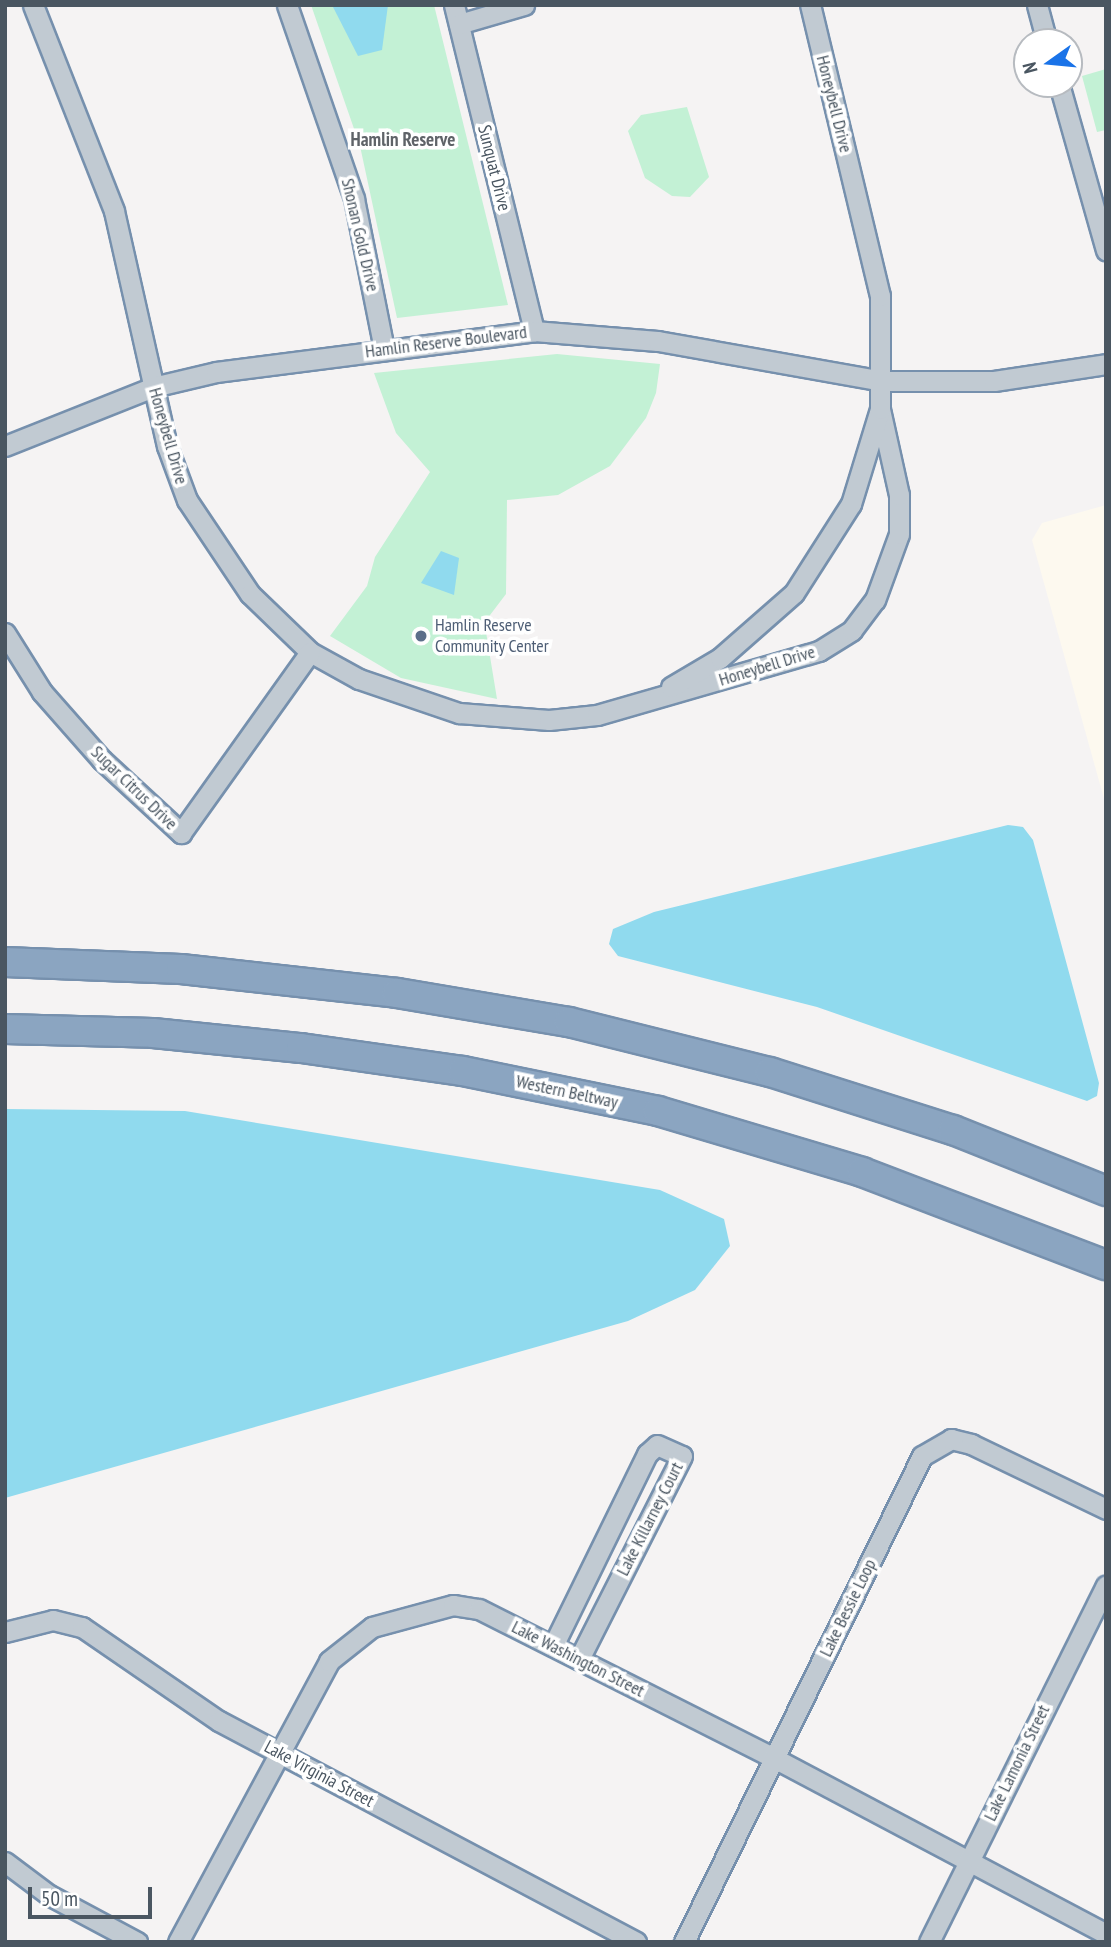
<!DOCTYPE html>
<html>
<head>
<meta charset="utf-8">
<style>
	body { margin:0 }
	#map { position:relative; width:1111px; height:1947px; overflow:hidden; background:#f5f3f3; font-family:"PT Sans Narrow",sans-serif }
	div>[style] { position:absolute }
	.commercial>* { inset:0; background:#fdf9ef }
	.green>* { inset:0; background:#c3f1d5 }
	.water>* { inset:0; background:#90daee }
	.roads { filter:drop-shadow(2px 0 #7690ad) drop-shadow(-2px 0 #7690ad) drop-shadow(0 2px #7690ad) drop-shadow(0 -2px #7690ad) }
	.minor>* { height:19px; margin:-9.5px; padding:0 9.5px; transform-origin:9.5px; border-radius:9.5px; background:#c1cad2 }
	.highway>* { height:28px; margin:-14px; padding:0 14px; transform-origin:14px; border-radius:14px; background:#8ba5c1 }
	.dots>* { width:19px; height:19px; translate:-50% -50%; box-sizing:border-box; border:4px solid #fff; border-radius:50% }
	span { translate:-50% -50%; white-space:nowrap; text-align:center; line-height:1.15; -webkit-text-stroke:7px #fff; paint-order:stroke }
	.street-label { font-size:18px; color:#4a5661 }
	.service-label { font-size:18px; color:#4e5e75 }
	.left { translate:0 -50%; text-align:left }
	.neighbourhood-label { font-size:19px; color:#5f6368; font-weight:700 }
	.frame { position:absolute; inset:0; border:7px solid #4a5661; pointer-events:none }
	.north { position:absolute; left:1013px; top:28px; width:70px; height:70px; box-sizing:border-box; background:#fff; border:2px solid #b7bbc0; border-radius:50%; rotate:255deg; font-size:19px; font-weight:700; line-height:28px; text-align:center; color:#4a5661 }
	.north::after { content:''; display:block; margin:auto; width:24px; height:32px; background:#1a73e8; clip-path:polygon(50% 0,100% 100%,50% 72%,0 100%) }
	.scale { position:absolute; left:28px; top:1887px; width:124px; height:32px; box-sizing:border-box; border:4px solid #4a5661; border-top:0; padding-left:9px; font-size:21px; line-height:24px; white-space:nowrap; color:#4a5661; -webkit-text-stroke:5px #fff; paint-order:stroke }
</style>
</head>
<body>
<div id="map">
	<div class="commercial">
		<div style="clip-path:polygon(1106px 505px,1106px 806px,1032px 540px,1042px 523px)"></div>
	</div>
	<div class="green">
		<div style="clip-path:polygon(311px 5px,434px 5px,508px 305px,397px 318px,360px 146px)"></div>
		<div style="clip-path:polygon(1106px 69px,1106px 130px,1097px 132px,1082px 76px)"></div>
		<div style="clip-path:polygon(687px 107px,709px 177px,690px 197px,672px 196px,645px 178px,628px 131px,641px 115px)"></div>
		<div style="clip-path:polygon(557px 354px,660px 364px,656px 393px,646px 418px,610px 466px,558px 495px,507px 500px,506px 594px,487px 619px,486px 632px,497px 699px,401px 678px,330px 636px,367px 586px,375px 557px,430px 472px,396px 433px,374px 373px)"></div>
	</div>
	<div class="water">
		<div style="clip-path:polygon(332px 5px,388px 5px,382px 50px,358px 56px)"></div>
		<div style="clip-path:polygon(441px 551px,459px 558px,454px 595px,421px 583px)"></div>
		<div style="clip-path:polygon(1008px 825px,1023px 827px,1033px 840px,1099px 1083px,1097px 1096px,1087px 1101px,817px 1007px,618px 956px,609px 944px,613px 929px,654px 912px)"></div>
		<div style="clip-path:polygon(5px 1109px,185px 1111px,660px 1190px,724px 1219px,730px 1246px,695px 1290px,628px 1321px,5px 1498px)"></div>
	</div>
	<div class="roads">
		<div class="minor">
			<div style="left:33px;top:5px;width:221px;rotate:68.5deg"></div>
			<div style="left:114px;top:211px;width:241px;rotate:77.3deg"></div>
			<div style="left:167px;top:446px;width:58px;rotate:69.7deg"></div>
			<div style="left:187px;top:500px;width:113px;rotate:56.2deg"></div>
			<div style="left:250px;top:594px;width:83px;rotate:44deg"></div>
			<div style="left:310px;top:652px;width:56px;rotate:28.9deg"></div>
			<div style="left:359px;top:679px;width:106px;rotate:18.8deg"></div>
			<div style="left:459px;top:713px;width:90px;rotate:4.4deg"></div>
			<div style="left:549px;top:720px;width:48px;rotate:-5.9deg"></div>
			<div style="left:597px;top:715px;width:231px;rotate:-16.1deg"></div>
			<div style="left:819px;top:651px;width:39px;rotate:-32deg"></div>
			<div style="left:852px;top:630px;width:38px;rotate:-53deg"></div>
			<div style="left:875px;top:600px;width:70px;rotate:-70deg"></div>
			<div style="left:899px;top:534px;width:39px;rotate:-90deg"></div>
			<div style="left:899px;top:495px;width:88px;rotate:-102.5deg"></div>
			<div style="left:287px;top:5px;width:205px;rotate:70.9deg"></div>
			<div style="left:354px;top:199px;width:153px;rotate:78.7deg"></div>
			<div style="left:454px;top:5px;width:336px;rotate:76.2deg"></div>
			<div style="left:1037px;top:5px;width:38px;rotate:75deg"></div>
			<div style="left:459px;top:24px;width:68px;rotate:-16.3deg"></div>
			<div style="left:1059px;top:84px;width:173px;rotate:74.2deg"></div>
			<div style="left:5px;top:446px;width:159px;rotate:-21.7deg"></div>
			<div style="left:153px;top:387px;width:65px;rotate:-13.4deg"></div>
			<div style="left:216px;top:372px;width:321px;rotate:-7.3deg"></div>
			<div style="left:534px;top:331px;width:124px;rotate:4.6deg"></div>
			<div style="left:658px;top:341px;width:229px;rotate:10.1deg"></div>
			<div style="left:883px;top:381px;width:111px"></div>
			<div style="left:994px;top:381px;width:113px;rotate:-8.6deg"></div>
			<div style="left:5px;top:633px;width:70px;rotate:57.9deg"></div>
			<div style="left:42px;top:692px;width:91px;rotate:48.6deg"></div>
			<div style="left:102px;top:760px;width:108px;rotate:42.7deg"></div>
			<div style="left:181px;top:833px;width:222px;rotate:-54.5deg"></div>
			<div style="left:671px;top:687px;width:57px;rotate:-30.6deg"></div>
			<div style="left:720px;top:658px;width:98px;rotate:-41.3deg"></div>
			<div style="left:794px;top:593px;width:106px;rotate:-57.4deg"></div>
			<div style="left:851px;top:504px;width:99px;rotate:-73deg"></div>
			<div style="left:880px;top:409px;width:113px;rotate:-90deg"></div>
			<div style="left:880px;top:296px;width:299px;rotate:-103.5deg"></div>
			<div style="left:5px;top:1632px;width:49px;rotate:-14deg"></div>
			<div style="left:53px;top:1620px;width:30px;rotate:14deg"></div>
			<div style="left:82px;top:1627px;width:166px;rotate:34.5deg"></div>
			<div style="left:219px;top:1721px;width:472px;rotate:27.9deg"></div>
			<div style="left:553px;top:1646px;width:214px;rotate:-63.9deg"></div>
			<div style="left:647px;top:1454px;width:13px;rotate:-42deg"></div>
			<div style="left:657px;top:1445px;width:27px;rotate:24deg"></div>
			<div style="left:682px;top:1456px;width:228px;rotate:116.9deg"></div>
			<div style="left:5px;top:1862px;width:55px;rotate:36.9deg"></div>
			<div style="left:49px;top:1895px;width:100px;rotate:28.1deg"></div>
			<div style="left:178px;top:1942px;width:319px;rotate:-61.7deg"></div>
			<div style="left:329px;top:1661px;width:55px;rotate:-38.3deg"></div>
			<div style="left:372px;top:1627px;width:84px;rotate:-15.2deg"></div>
			<div style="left:453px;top:1605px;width:26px;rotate:9deg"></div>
			<div style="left:479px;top:1609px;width:330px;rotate:26.8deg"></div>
			<div style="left:774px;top:1758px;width:376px;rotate:27.9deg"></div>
			<div style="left:684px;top:1942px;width:541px;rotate:-63.91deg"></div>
			<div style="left:922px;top:1456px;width:34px;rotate:-30deg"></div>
			<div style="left:951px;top:1439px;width:21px;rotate:14deg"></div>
			<div style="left:971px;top:1444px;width:150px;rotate:25.7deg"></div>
			<div style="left:929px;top:1942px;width:398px;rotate:-63.6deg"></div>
		</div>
		<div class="highway">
			<div style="left:5px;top:962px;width:176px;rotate:2.3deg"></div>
			<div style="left:181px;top:969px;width:217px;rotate:6.3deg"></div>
			<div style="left:397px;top:993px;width:174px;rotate:9.6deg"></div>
			<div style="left:569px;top:1022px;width:207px;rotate:14deg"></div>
			<div style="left:770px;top:1072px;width:192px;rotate:17.6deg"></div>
			<div style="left:953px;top:1130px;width:165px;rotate:21.7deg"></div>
			<div style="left:5px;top:1029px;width:148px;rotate:1.5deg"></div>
			<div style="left:153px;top:1033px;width:149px;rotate:5.8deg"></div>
			<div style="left:301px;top:1048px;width:164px;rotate:8.1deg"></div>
			<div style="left:463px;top:1071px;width:199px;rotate:11.6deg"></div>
			<div style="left:658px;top:1111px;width:213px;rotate:16.6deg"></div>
			<div style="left:862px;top:1172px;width:261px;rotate:20.9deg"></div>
		</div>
	</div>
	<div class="dots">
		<div style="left:421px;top:636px;background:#5c6f8a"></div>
	</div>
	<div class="street-label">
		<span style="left:834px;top:104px;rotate:76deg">Honeybell Drive</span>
		<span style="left:494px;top:168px;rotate:76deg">Sunquat Drive</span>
		<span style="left:360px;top:235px;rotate:77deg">Shonan Gold Drive</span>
		<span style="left:446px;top:342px;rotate:-7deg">Hamlin Reserve Boulevard</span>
		<span style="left:168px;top:436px;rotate:74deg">Honeybell Drive</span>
		<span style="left:767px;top:666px;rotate:-17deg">Honeybell Drive</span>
		<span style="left:134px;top:788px;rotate:44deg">Sugar Citrus Drive</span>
		<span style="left:567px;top:1092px;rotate:12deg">Western Beltway</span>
		<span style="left:650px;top:1519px;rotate:-63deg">Lake Killarney Court</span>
		<span style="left:848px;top:1608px;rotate:-64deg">Lake Bessie Loop</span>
		<span style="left:578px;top:1659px;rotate:27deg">Lake Washington Street</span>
		<span style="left:1017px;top:1763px;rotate:-64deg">Lake Lamonia Street</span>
		<span style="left:319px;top:1774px;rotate:28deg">Lake Virginia Street</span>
	</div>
	<div class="service-label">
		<span class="left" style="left:435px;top:636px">Hamlin Reserve<br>Community Center</span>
	</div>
	<div class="neighbourhood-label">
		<span style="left:403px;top:140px">Hamlin Reserve</span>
	</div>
	<div class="frame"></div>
	<div class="north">N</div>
	<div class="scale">50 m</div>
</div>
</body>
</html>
